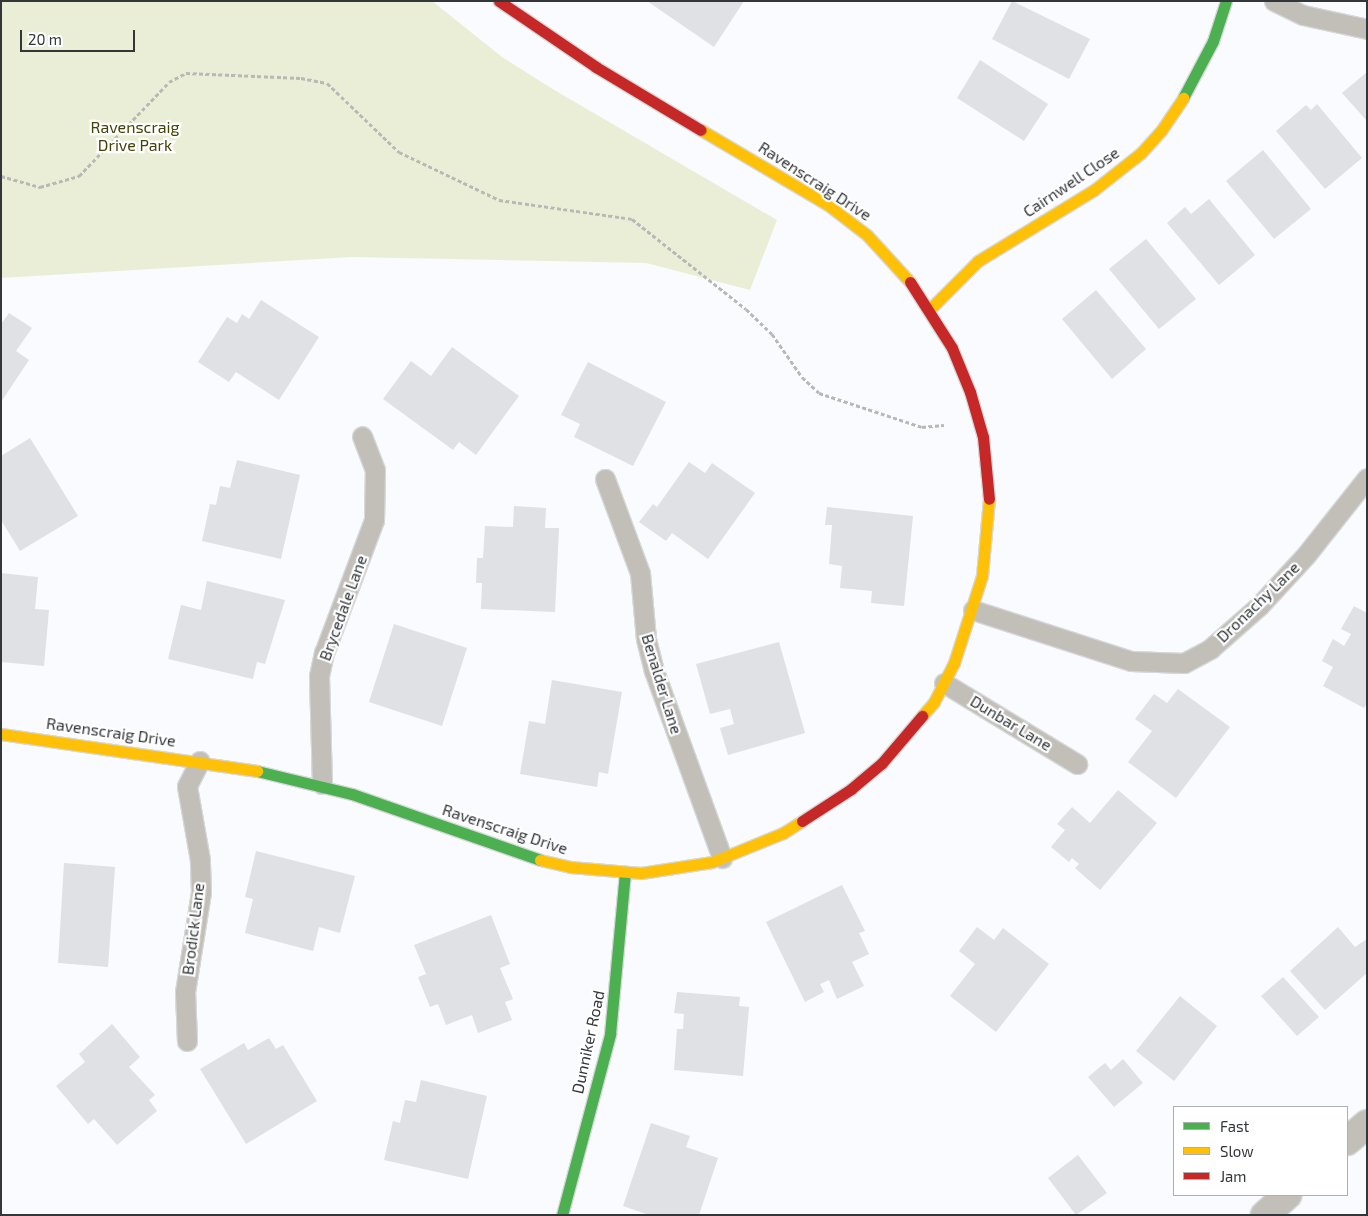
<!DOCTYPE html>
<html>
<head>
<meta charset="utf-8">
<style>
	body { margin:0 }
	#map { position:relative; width:1368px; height:1216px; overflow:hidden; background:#f9fbfe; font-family:"Exo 2",sans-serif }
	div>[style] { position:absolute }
	.green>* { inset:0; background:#ebeed7 }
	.building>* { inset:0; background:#dfe1e4 }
	.path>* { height:3px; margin-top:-1.5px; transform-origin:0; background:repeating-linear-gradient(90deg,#b8b8b5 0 4px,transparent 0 6.5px) }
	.roads { filter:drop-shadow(1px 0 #d6d8da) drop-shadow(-1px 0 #d6d8da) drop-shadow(0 1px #d6d8da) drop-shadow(0 -1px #d6d8da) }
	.lane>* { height:19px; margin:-9.5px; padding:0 9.5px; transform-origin:9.5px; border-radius:9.5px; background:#c2bfb9 }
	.street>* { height:28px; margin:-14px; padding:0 14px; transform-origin:14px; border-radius:14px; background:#c2bfb9 }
	.fast>* { height:11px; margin:-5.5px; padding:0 5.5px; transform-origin:5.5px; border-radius:5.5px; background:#4caf50 }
	.slow>* { height:11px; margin:-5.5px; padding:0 5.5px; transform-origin:5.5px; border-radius:5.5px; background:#ffc107 }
	.jam>* { height:11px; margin:-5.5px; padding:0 5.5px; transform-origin:5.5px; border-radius:5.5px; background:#c62828 }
	span { translate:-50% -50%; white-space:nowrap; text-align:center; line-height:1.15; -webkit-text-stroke:4.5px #fff; paint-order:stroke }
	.park-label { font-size:16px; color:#414308 }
	.street-label { font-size:16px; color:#33373a }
	.frame { position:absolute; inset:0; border:2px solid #33373a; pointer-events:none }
	.legend { position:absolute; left:1173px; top:1106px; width:175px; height:90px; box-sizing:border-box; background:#fff; border:1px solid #adafb0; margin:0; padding:6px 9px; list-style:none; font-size:15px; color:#33373a }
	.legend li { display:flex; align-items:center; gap:10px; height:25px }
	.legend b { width:25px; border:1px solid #adafb0 }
	.scale { position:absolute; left:20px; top:30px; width:115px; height:22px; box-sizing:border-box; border:2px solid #33373a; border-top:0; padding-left:6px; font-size:15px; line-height:18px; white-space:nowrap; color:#33373a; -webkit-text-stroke:4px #fff; paint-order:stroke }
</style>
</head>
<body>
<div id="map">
	<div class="green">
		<div style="clip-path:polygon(1px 1px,432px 1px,502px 57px,551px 88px,777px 220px,750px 290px,646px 263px,352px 257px,1px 278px)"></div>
	</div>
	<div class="building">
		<div style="clip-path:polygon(647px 1px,744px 1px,714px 47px)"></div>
		<div style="clip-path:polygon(1012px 1px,1090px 39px,1069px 79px,992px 39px)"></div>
		<div style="clip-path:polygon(980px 60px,1048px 104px,1024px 141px,957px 98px)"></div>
		<div style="clip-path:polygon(1367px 72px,1367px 121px,1342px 93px)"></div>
		<div style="clip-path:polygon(1317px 104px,1362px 158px,1325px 189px,1276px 131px,1306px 105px,1311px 110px)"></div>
		<div style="clip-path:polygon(1263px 150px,1311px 209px,1274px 239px,1226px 181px)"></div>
		<div style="clip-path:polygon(1209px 199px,1255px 255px,1219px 285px,1167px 223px,1185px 207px,1191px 214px)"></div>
		<div style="clip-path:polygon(1146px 239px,1196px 299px,1159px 329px,1109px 269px)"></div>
		<div style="clip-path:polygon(1096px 290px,1146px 349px,1112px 379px,1062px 319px)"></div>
		<div style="clip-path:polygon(261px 300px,319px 337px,279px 400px,236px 372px,229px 382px,198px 362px,227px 317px,237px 323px,242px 314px,249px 319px)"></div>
		<div style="clip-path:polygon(9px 313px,32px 328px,16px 351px,29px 360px,1px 402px,1px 324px)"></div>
		<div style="clip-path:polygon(452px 347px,519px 396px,476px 455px,459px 442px,453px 450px,383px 399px,411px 361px,431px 376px)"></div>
		<div style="clip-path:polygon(588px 362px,666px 402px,633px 466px,574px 437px,580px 424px,561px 415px)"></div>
		<div style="clip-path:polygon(30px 438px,78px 516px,20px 551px,1px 520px,1px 456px)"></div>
		<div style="clip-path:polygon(237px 460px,300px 475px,281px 559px,202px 541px,210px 504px,216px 505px,220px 486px,230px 488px)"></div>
		<div style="clip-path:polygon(689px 462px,705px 473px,712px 463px,755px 493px,708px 559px,672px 533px,666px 541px,639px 522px,653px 504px,657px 507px)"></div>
		<div style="clip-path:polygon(514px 506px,546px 508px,545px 528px,559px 528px,555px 612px,481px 609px,482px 583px,476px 583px,477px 558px,483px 558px,485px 526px,513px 527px)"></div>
		<div style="clip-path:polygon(827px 507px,913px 516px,904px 606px,871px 603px,872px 591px,840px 588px,842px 566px,829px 564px,832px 525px,825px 525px)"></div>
		<div style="clip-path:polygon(1px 573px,38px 577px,35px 609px,49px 610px,44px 666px,1px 662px)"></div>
		<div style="clip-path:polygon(207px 581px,285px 600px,265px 664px,257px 662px,253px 679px,168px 659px,181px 605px,201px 610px)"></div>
		<div style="clip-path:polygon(1354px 606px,1367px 613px,1367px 703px,1364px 708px,1323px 686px,1333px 667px,1322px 661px,1333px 639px,1344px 646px,1351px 634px,1341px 629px)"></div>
		<div style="clip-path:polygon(394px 624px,467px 648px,442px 726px,369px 702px)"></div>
		<div style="clip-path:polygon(779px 642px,805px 733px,728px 755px,720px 728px,734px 724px,730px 709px,710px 714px,696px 664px)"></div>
		<div style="clip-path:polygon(552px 680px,622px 692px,608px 774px,599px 772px,597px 787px,520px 774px,529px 721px,545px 724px)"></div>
		<div style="clip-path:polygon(1178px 689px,1230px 727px,1176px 798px,1128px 762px,1152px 731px,1135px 719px,1154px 694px,1167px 703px)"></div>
		<div style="clip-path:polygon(1118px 790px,1157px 823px,1100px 890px,1075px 868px,1079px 864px,1072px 858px,1069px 862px,1051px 847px,1065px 830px,1057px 824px,1072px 807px,1090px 823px)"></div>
		<div style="clip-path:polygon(256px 851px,355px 876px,340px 933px,319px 927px,313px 951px,245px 933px,253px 899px,245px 897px)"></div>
		<div style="clip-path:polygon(64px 863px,115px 867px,108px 967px,58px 963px)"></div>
		<div style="clip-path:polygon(842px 885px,865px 931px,859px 933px,869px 954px,852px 962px,864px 986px,837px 999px,829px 980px,820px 984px,824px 992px,805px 1002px,766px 922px)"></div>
		<div style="clip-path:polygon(491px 915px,510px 964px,500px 968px,513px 999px,505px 1002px,512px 1020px,478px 1033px,472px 1015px,446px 1025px,438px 1004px,430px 1007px,418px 977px,426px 974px,414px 945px)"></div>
		<div style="clip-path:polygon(977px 927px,994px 940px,1003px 928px,1049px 964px,996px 1032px,950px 996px,975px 964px,959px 951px)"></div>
		<div style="clip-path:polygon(1338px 927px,1355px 947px,1367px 939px,1367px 973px,1325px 1010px,1290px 971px)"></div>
		<div style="clip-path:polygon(1283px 977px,1319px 1017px,1297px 1036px,1261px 996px)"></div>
		<div style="clip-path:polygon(677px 992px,740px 997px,739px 1006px,749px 1007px,743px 1076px,674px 1070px,677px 1029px,683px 1029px,684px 1014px,674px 1013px)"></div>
		<div style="clip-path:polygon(1180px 996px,1217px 1026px,1174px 1081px,1136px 1051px)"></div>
		<div style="clip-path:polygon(112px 1024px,140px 1057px,129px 1067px,155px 1095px,149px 1100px,157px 1111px,117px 1145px,94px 1119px,88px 1124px,56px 1086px,85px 1062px,79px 1054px)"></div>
		<div style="clip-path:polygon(269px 1038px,276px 1049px,283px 1045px,317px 1101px,246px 1144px,200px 1069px,244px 1043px,248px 1050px)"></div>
		<div style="clip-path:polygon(1123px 1059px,1143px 1083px,1114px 1107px,1088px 1077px,1105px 1063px,1111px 1070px)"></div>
		<div style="clip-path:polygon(421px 1080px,487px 1096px,468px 1179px,384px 1160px,393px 1121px,400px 1123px,405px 1100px,416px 1102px)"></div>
		<div style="clip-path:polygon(651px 1123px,690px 1136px,686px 1147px,718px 1158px,699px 1215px,649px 1215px,623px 1206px)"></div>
		<div style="clip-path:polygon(1078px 1155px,1107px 1193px,1076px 1215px,1048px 1178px)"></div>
	</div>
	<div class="path">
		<div style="left:1px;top:176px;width:41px;rotate:15.8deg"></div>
		<div style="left:40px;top:187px;width:41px;rotate:-15.8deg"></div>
		<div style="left:79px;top:176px;width:130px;rotate:-46.2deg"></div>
		<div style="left:169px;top:82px;width:19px;rotate:-28deg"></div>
		<div style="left:186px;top:73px;width:115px;rotate:2.5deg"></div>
		<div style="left:301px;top:78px;width:26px;rotate:11deg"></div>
		<div style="left:327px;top:83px;width:100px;rotate:43.8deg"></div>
		<div style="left:399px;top:152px;width:111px;rotate:25.6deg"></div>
		<div style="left:499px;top:200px;width:134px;rotate:8.1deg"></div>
		<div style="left:632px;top:219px;width:145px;rotate:38.3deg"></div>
		<div style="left:746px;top:309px;width:36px;rotate:44deg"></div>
		<div style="left:772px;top:334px;width:52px;rotate:55.1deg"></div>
		<div style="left:802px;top:377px;width:23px;rotate:43deg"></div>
		<div style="left:819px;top:393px;width:108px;rotate:18.3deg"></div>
		<div style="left:922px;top:427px;width:22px;rotate:-5deg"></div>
	</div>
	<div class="roads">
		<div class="lane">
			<div style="left:1274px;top:1px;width:32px;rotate:26deg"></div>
			<div style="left:1303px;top:15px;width:66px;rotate:12.3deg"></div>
			<div style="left:605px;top:479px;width:100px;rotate:69.6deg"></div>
			<div style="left:640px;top:573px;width:66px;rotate:84.8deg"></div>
			<div style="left:646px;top:639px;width:33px;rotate:76deg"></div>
			<div style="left:654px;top:671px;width:199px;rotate:70deg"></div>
			<div style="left:973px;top:610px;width:166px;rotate:17.9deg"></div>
			<div style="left:1131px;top:661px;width:53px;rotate:2.2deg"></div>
			<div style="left:1184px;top:663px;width:30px;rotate:-28deg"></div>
			<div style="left:1210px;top:649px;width:65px;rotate:-41.3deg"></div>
			<div style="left:1259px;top:606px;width:69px;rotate:-47.3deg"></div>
			<div style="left:1306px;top:555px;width:98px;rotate:-51.6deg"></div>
			<div style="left:944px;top:683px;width:156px;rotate:31.3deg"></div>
			<div style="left:322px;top:784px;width:108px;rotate:-91.6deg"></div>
			<div style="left:319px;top:676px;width:24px;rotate:-78deg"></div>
			<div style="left:324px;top:653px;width:142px;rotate:-69.4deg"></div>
			<div style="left:374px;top:520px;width:50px;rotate:-88.9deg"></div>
			<div style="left:375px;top:470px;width:36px;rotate:-111deg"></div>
			<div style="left:187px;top:1041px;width:49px;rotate:-92.3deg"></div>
			<div style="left:185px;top:992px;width:101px;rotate:-80.9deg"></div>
			<div style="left:201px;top:892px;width:32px;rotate:-92deg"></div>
			<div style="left:200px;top:860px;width:75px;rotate:-100deg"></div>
			<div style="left:187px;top:786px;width:28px;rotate:-63deg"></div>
		</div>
		<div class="street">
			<div style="left:1347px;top:1141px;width:26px;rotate:-40deg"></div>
			<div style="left:1265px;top:1215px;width:30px;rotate:-42deg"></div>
		</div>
		<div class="fast">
			<div style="left:1183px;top:98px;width:64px;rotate:-62.2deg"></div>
			<div style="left:1213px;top:41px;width:42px;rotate:-72deg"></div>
			<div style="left:257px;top:771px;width:98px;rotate:13.6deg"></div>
			<div style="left:352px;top:794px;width:199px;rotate:19.3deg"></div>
			<div style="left:562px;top:1215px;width:187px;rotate:-75.1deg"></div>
			<div style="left:610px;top:1034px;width:163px;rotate:-84.7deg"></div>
		</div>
		<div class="slow">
			<div style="left:701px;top:130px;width:147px;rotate:30.6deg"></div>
			<div style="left:828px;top:205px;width:49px;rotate:37.6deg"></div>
			<div style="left:867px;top:235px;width:64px;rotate:47.5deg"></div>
			<div style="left:930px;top:309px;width:68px;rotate:-45deg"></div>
			<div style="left:978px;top:261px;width:136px;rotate:-31.5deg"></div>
			<div style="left:1094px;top:190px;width:60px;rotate:-38.2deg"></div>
			<div style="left:1141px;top:153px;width:30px;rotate:-48deg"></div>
			<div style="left:1161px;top:131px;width:40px;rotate:-56deg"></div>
			<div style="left:922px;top:716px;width:18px;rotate:-49deg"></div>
			<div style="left:934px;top:702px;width:44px;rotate:-62.9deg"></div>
			<div style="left:954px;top:663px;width:91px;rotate:-72.2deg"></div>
			<div style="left:982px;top:576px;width:77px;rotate:-84.8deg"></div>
			<div style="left:1px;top:734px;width:259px;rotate:8.2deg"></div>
			<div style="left:540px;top:860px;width:31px;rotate:13deg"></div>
			<div style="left:570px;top:867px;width:71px;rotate:4.8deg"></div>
			<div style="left:641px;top:873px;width:72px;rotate:-8.8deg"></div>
			<div style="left:712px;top:862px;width:77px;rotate:-22.2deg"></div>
			<div style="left:783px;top:833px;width:22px;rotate:-32deg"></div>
		</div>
		<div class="jam">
			<div style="left:499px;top:1px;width:117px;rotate:34.2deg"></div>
			<div style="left:596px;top:67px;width:122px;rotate:31deg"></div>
			<div style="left:910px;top:282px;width:78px;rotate:57.5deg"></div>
			<div style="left:952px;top:348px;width:48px;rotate:67.8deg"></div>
			<div style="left:970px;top:392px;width:47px;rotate:73.9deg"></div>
			<div style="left:983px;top:437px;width:62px;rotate:84.5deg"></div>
			<div style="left:802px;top:821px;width:59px;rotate:-33.1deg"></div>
			<div style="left:851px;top:789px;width:40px;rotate:-40deg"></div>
			<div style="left:882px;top:763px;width:62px;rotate:-49.6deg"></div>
		</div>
	</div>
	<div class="park-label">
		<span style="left:135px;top:136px">Ravenscraig<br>Drive Park</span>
	</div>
	<div class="street-label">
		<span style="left:815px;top:181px;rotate:33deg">Ravenscraig Drive</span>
		<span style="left:1071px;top:182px;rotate:-34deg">Cairnwell Close</span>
		<span style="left:1258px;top:602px;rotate:-44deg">Dronachy Lane</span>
		<span style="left:343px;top:608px;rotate:-70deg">Brycedale Lane</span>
		<span style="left:662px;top:684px;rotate:73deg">Benalder Lane</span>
		<span style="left:1011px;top:723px;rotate:31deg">Dunbar Lane</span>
		<span style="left:111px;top:732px;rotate:8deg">Ravenscraig Drive</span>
		<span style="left:505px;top:829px;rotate:18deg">Ravenscraig Drive</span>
		<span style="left:193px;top:929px;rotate:-83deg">Brodick Lane</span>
		<span style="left:588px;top:1042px;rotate:-78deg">Dunniker Road</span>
	</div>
	<div class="frame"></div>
	<ul class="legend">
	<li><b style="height:6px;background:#4caf50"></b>Fast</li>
	<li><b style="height:6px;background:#ffc107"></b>Slow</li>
	<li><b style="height:6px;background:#c62828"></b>Jam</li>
	</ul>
	<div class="scale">20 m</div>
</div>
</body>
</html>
